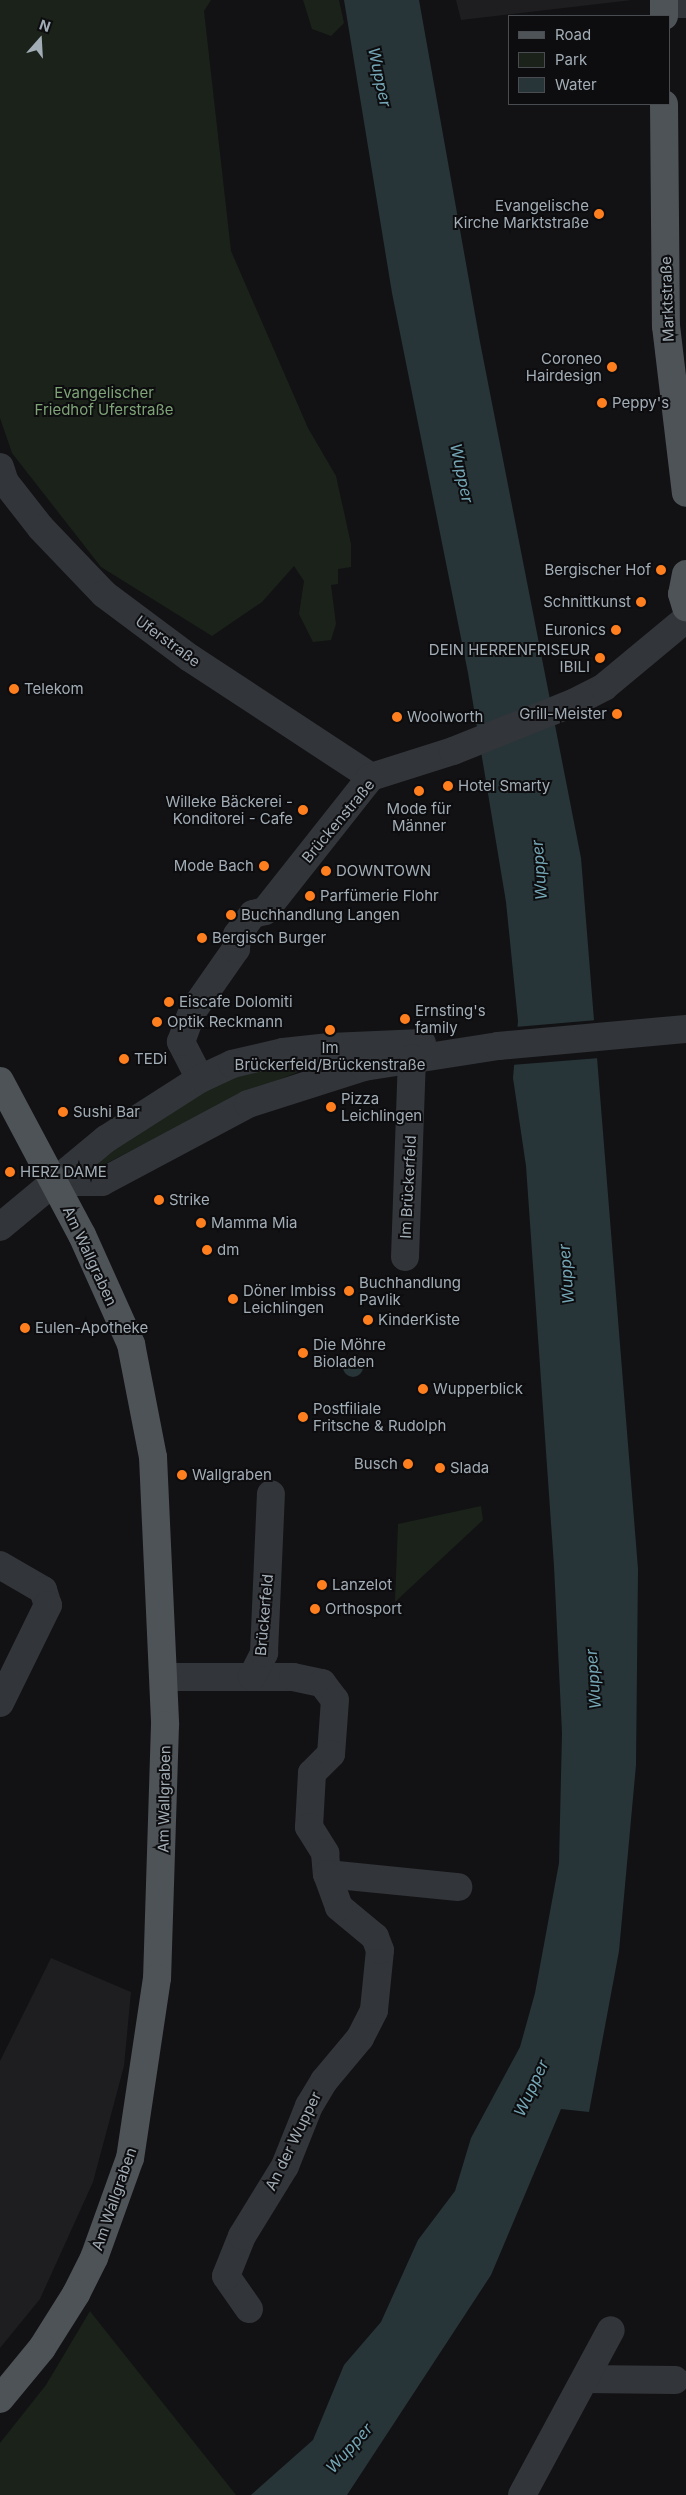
<!DOCTYPE html>
<html>
<head>
<meta charset="utf-8">
<style>
	body { margin:0 }
	#map { position:relative; width:686px; height:2495px; overflow:hidden; background:#121214; font-family:Inter,sans-serif }
	div>[style] { position:absolute }
	.built>* { inset:0; background:#1e1e21 }
	.green>* { inset:0; background:#1a221a }
	.water>* { inset:0; background:#273539 }
	.round { border-radius:50% }
	.pier>* { inset:0; background:#121214 }
	.minor>* { height:28px; margin:-14px; padding:0 14px; transform-origin:14px; border-radius:14px; background:#323539 }
	.major>* { height:28px; margin:-14px; padding:0 14px; transform-origin:14px; border-radius:14px; background:#4e5358 }
	.dots>* { width:14px; height:14px; translate:-50% -50%; box-sizing:border-box; border:2px solid #0d0d0f; border-radius:50% }
	span { translate:-50% -50%; white-space:nowrap; text-align:center; line-height:1.15; -webkit-text-stroke:4px #0d0d0f; paint-order:stroke }
	.poi-label { font-size:15px; color:#a2adb6 }
	.right { translate:-100% -50%; text-align:right }
	.left { translate:0 -50%; text-align:left }
	.street-label { font-size:15px; color:#a2adb6 }
	.park-label { font-size:15px; color:#7ea376 }
	.water-label { font-size:16px; color:#74a6b5; font-style:italic }
	.legend { position:absolute; left:508px; top:15px; width:162px; height:90px; box-sizing:border-box; background:#0d0d0f; border:1px solid #494d52; margin:0; padding:6px 9px; list-style:none; font-size:15px; color:#a2adb6 }
	.legend li { display:flex; align-items:center; gap:10px; height:25px }
	.legend b { width:25px; border:1px solid #494d52 }
	.north { position:absolute; left:15px; top:15px; width:50px; height:50px; -webkit-text-stroke:4px #0d0d0f; paint-order:stroke; rotate:19deg; font-size:14px; font-weight:700; line-height:20px; text-align:center; color:#a2adb6 }
	.north::after { content:''; display:block; margin:auto; width:18px; height:22px; background:#a2adb6; clip-path:polygon(50% 0,100% 100%,50% 72%,0 100%) }
</style>
</head>
<body>
<div id="map">
	<div class="built">
		<div style="clip-path:polygon(456px 0,632px 0,461px 20px)"></div>
		<div style="clip-path:polygon(51px 1958px,131px 1992px,124px 2066px,93px 2182px,40px 2299px,0 2348px,0 2061px)"></div>
	</div>
	<div class="green">
		<div style="clip-path:polygon(0 0,211px 0,204px 11px,231px 251px,308px 428px,336px 476px,351px 544px,351px 567px,338px 569px,338px 584px,331px 585px,336px 624px,331px 640px,313px 642px,299px 614px,304px 581px,294px 566px,262px 602px,212px 636px,101px 567px,12px 453px,0 418px)"></div>
		<div style="clip-path:polygon(303px 0,339px 0,344px 23px,331px 36px,312px 29px)"></div>
		<div style="clip-path:polygon(373px 1055px,303px 1070px,243px 1094px,89px 1172px,113px 1142px,236px 1074px,299px 1061px)"></div>
		<div style="clip-path:polygon(481px 1506px,483px 1520px,395px 1602px,398px 1524px)"></div>
		<div style="clip-path:polygon(90px 2311px,93px 2315px,236px 2495px,0 2495px,0 2443px,46px 2385px)"></div>
	</div>
	<div class="water">
		<div style="clip-path:polygon(344px 0,419px 0,480px 342px,581px 858px,638px 1569px,636px 1765px,619px 1951px,589px 2112px,561px 2109px,491px 2275px,347px 2495px,251px 2495px,313px 2440px,344px 2365px,381px 2322px,418px 2240px,455px 2191px,471px 2138px,520px 2047px,535px 1993px,559px 1863px,562px 1733px,554px 1566px,526px 1166px,513px 1078px,518px 1021px,506px 902px,468px 673px,392px 293px)"></div>
		<div class="round" style="left:343px;top:1357px;width:20px;height:20px"></div>
	</div>
	<div class="pier">
		<div style="clip-path:polygon(597px 1020px,600px 1058px,511px 1065px,515px 1027px)"></div>
	</div>
	<div class="minor">
		<div style="left:664px;top:4px;width:22px"></div>
		<div style="left:0;top:467px;width:16px;rotate:72deg"></div>
		<div style="left:5px;top:482px;width:58px;rotate:52deg"></div>
		<div style="left:41px;top:528px;width:91px;rotate:46.3deg"></div>
		<div style="left:104px;top:594px;width:107px;rotate:36.7deg"></div>
		<div style="left:190px;top:658px;width:217px;rotate:33.3deg"></div>
		<div style="left:200px;top:1079px;width:42px;rotate:-117.2deg"></div>
		<div style="left:181px;top:1042px;width:32px;rotate:-70deg"></div>
		<div style="left:192px;top:1012px;width:77px;rotate:-55.1deg"></div>
		<div style="left:236px;top:949px;width:14px;rotate:-86deg"></div>
		<div style="left:237px;top:935px;width:26px;rotate:-53deg"></div>
		<div style="left:253px;top:914px;width:12px;rotate:-14deg"></div>
		<div style="left:265px;top:911px;width:171px;rotate:-51.7deg"></div>
		<div style="left:371px;top:777px;width:86px;rotate:-17.6deg"></div>
		<div style="left:453px;top:751px;width:129px;rotate:-21.8deg"></div>
		<div style="left:573px;top:703px;width:35px;rotate:-27deg"></div>
		<div style="left:604px;top:687px;width:107px;rotate:-39.7deg"></div>
		<div style="left:55px;top:1182px;width:47px"></div>
		<div style="left:102px;top:1182px;width:166px;rotate:-28.1deg"></div>
		<div style="left:248px;top:1104px;width:122px;rotate:-17.7deg"></div>
		<div style="left:364px;top:1067px;width:136px;rotate:-8.9deg"></div>
		<div style="left:498px;top:1046px;width:189px;rotate:-5.2deg"></div>
		<div style="left:0;top:1227px;width:138px;rotate:-39.7deg"></div>
		<div style="left:106px;top:1139px;width:112px;rotate:-32.6deg"></div>
		<div style="left:200px;top:1079px;width:35px;rotate:-25deg"></div>
		<div style="left:232px;top:1064px;width:52px;rotate:-13.2deg"></div>
		<div style="left:283px;top:1052px;width:47px;rotate:-6.1deg"></div>
		<div style="left:330px;top:1047px;width:92px;rotate:-2.5deg"></div>
		<div style="left:405px;top:1257px;width:199px;rotate:-88deg"></div>
		<div style="left:0;top:1565px;width:50px;rotate:30.2deg"></div>
		<div style="left:43px;top:1590px;width:16px;rotate:72deg"></div>
		<div style="left:48px;top:1605px;width:109px;rotate:116.1deg"></div>
		<div style="left:165px;top:1677px;width:128px"></div>
		<div style="left:293px;top:1677px;width:30px;rotate:12deg"></div>
		<div style="left:322px;top:1683px;width:21px;rotate:53deg"></div>
		<div style="left:335px;top:1700px;width:54px;rotate:94.2deg"></div>
		<div style="left:331px;top:1754px;width:27px;rotate:135deg"></div>
		<div style="left:312px;top:1773px;width:54px;rotate:93.2deg"></div>
		<div style="left:309px;top:1827px;width:31px;rotate:58deg"></div>
		<div style="left:325px;top:1853px;width:21px;rotate:85deg"></div>
		<div style="left:327px;top:1874px;width:132px;rotate:5.7deg"></div>
		<div style="left:252px;top:1677px;width:27px;rotate:-63deg"></div>
		<div style="left:264px;top:1653px;width:159px;rotate:-87.5deg"></div>
		<div style="left:249px;top:2309px;width:40px;rotate:-124.9deg"></div>
		<div style="left:226px;top:2276px;width:43px;rotate:-68.2deg"></div>
		<div style="left:242px;top:2236px;width:82px;rotate:-58.4deg"></div>
		<div style="left:285px;top:2166px;width:65px;rotate:-68.2deg"></div>
		<div style="left:309px;top:2106px;width:29px;rotate:-59deg"></div>
		<div style="left:324px;top:2081px;width:56px;rotate:-50.1deg"></div>
		<div style="left:360px;top:2038px;width:31px;rotate:-63deg"></div>
		<div style="left:374px;top:2010px;width:60px;rotate:-84.3deg"></div>
		<div style="left:380px;top:1950px;width:14px;rotate:-111deg"></div>
		<div style="left:375px;top:1937px;width:47px;rotate:-140.2deg"></div>
		<div style="left:339px;top:1907px;width:35px;rotate:-110deg"></div>
		<div style="left:586px;top:2379px;width:89px;rotate:0.6deg"></div>
		<div style="left:522px;top:2495px;width:187px;rotate:-61.7deg"></div>
	</div>
	<div class="major">
		<div style="left:664px;top:16px;width:16px;rotate:-90deg"></div>
		<div style="left:664px;top:104px;width:222px;rotate:89.5deg"></div>
		<div style="left:666px;top:326px;width:168px;rotate:83.2deg"></div>
		<div style="left:686px;top:574px;width:20px;rotate:101deg"></div>
		<div style="left:682px;top:594px;width:14px;rotate:73deg"></div>
		<div style="left:0;top:1081px;width:174px;rotate:62deg"></div>
		<div style="left:82px;top:1235px;width:120px;rotate:65.8deg"></div>
		<div style="left:131px;top:1344px;width:115px;rotate:79deg"></div>
		<div style="left:153px;top:1457px;width:268px;rotate:87.4deg"></div>
		<div style="left:165px;top:1725px;width:253px;rotate:91.8deg"></div>
		<div style="left:157px;top:1978px;width:182px;rotate:98.5deg"></div>
		<div style="left:130px;top:2158px;width:106px;rotate:109.8deg"></div>
		<div style="left:94px;top:2258px;width:40px;rotate:116.6deg"></div>
		<div style="left:76px;top:2294px;width:64px;rotate:122.2deg"></div>
		<div style="left:42px;top:2348px;width:66px;rotate:129.5deg"></div>
	</div>
	<div class="dots">
		<div style="left:599px;top:214px;background:#ff7f1f"></div>
		<div style="left:612px;top:367px;background:#ff7f1f"></div>
		<div style="left:602px;top:403px;background:#ff7f1f"></div>
		<div style="left:661px;top:570px;background:#ff7f1f"></div>
		<div style="left:641px;top:602px;background:#ff7f1f"></div>
		<div style="left:616px;top:630px;background:#ff7f1f"></div>
		<div style="left:600px;top:658px;background:#ff7f1f"></div>
		<div style="left:14px;top:689px;background:#ff7f1f"></div>
		<div style="left:617px;top:714px;background:#ff7f1f"></div>
		<div style="left:397px;top:717px;background:#ff7f1f"></div>
		<div style="left:448px;top:786px;background:#ff7f1f"></div>
		<div style="left:419px;top:791px;background:#ff7f1f"></div>
		<div style="left:303px;top:810px;background:#ff7f1f"></div>
		<div style="left:264px;top:866px;background:#ff7f1f"></div>
		<div style="left:326px;top:871px;background:#ff7f1f"></div>
		<div style="left:310px;top:896px;background:#ff7f1f"></div>
		<div style="left:231px;top:915px;background:#ff7f1f"></div>
		<div style="left:202px;top:938px;background:#ff7f1f"></div>
		<div style="left:169px;top:1002px;background:#ff7f1f"></div>
		<div style="left:405px;top:1019px;background:#ff7f1f"></div>
		<div style="left:157px;top:1022px;background:#ff7f1f"></div>
		<div style="left:330px;top:1030px;background:#ff7f1f"></div>
		<div style="left:124px;top:1059px;background:#ff7f1f"></div>
		<div style="left:331px;top:1107px;background:#ff7f1f"></div>
		<div style="left:63px;top:1112px;background:#ff7f1f"></div>
		<div style="left:10px;top:1172px;background:#ff7f1f"></div>
		<div style="left:159px;top:1200px;background:#ff7f1f"></div>
		<div style="left:201px;top:1223px;background:#ff7f1f"></div>
		<div style="left:207px;top:1250px;background:#ff7f1f"></div>
		<div style="left:349px;top:1291px;background:#ff7f1f"></div>
		<div style="left:233px;top:1299px;background:#ff7f1f"></div>
		<div style="left:368px;top:1320px;background:#ff7f1f"></div>
		<div style="left:25px;top:1328px;background:#ff7f1f"></div>
		<div style="left:303px;top:1353px;background:#ff7f1f"></div>
		<div style="left:423px;top:1389px;background:#ff7f1f"></div>
		<div style="left:303px;top:1417px;background:#ff7f1f"></div>
		<div style="left:408px;top:1464px;background:#ff7f1f"></div>
		<div style="left:440px;top:1468px;background:#ff7f1f"></div>
		<div style="left:182px;top:1475px;background:#ff7f1f"></div>
		<div style="left:322px;top:1585px;background:#ff7f1f"></div>
		<div style="left:315px;top:1609px;background:#ff7f1f"></div>
	</div>
	<div class="poi-label">
		<span class="right" style="left:589px;top:214px">Evangelische<br>Kirche Marktstraße</span>
		<span class="right" style="left:602px;top:367px">Coroneo<br>Hairdesign</span>
		<span class="left" style="left:612px;top:403px">Peppy's</span>
		<span class="right" style="left:651px;top:570px">Bergischer Hof</span>
		<span class="right" style="left:631px;top:602px">Schnittkunst</span>
		<span class="right" style="left:606px;top:630px">Euronics</span>
		<span class="right" style="left:590px;top:658px">DEIN HERRENFRISEUR<br>IBILI</span>
		<span class="left" style="left:24px;top:689px">Telekom</span>
		<span class="right" style="left:607px;top:714px">Grill-Meister</span>
		<span class="left" style="left:407px;top:717px">Woolworth</span>
		<span class="left" style="left:458px;top:786px">Hotel Smarty</span>
		<span class="right" style="left:293px;top:810px">Willeke Bäckerei -<br>Konditorei - Cafe</span>
		<span style="left:419px;top:817px">Mode für<br>Männer</span>
		<span class="right" style="left:254px;top:866px">Mode Bach</span>
		<span class="left" style="left:336px;top:871px">DOWNTOWN</span>
		<span class="left" style="left:320px;top:896px">Parfümerie Flohr</span>
		<span class="left" style="left:241px;top:915px">Buchhandlung Langen</span>
		<span class="left" style="left:212px;top:938px">Bergisch Burger</span>
		<span class="left" style="left:179px;top:1002px">Eiscafe Dolomiti</span>
		<span class="left" style="left:415px;top:1019px">Ernsting's<br>family</span>
		<span class="left" style="left:167px;top:1022px">Optik Reckmann</span>
		<span style="left:330px;top:1056px">Im<br>Brückerfeld/Brückenstraße</span>
		<span class="left" style="left:134px;top:1059px">TEDi</span>
		<span class="left" style="left:341px;top:1107px">Pizza<br>Leichlingen</span>
		<span class="left" style="left:73px;top:1112px">Sushi Bar</span>
		<span class="left" style="left:20px;top:1172px">HERZ DAME</span>
		<span class="left" style="left:169px;top:1200px">Strike</span>
		<span class="left" style="left:211px;top:1223px">Mamma Mia</span>
		<span class="left" style="left:217px;top:1250px">dm</span>
		<span class="left" style="left:359px;top:1291px">Buchhandlung<br>Pavlik</span>
		<span class="left" style="left:243px;top:1299px">Döner Imbiss<br>Leichlingen</span>
		<span class="left" style="left:378px;top:1320px">KinderKiste</span>
		<span class="left" style="left:35px;top:1328px">Eulen-Apotheke</span>
		<span class="left" style="left:313px;top:1353px">Die Möhre<br>Bioladen</span>
		<span class="left" style="left:433px;top:1389px">Wupperblick</span>
		<span class="left" style="left:313px;top:1417px">Postfiliale<br>Fritsche &amp; Rudolph</span>
		<span class="right" style="left:398px;top:1464px">Busch</span>
		<span class="left" style="left:450px;top:1468px">Slada</span>
		<span class="left" style="left:192px;top:1475px">Wallgraben</span>
		<span class="left" style="left:332px;top:1585px">Lanzelot</span>
		<span class="left" style="left:325px;top:1609px">Orthosport</span>
	</div>
	<div class="street-label">
		<span style="left:667px;top:299px;rotate:-92deg">Marktstraße</span>
		<span style="left:168px;top:641px;rotate:36deg">Uferstraße</span>
		<span style="left:338px;top:821px;rotate:-50deg">Brückenstraße</span>
		<span style="left:408px;top:1187px;rotate:-87deg">Im Brückerfeld</span>
		<span style="left:90px;top:1256px;rotate:65deg">Am Wallgraben</span>
		<span style="left:264px;top:1615px;rotate:-85deg">Brückerfeld</span>
		<span style="left:164px;top:1799px;rotate:-89deg">Am Wallgraben</span>
		<span style="left:293px;top:2141px;rotate:-64deg">An der Wupper</span>
		<span style="left:114px;top:2199px;rotate:-71deg">Am Wallgraben</span>
	</div>
	<div class="park-label">
		<span style="left:104px;top:401px">Evangelischer<br>Friedhof Uferstraße</span>
	</div>
	<div class="water-label">
		<span style="left:380px;top:77px;rotate:78deg">Wupper</span>
		<span style="left:462px;top:473px;rotate:78deg">Wupper</span>
		<span style="left:539px;top:870px;rotate:-94deg">Wupper</span>
		<span style="left:566px;top:1274px;rotate:-94deg">Wupper</span>
		<span style="left:593px;top:1679px;rotate:-94deg">Wupper</span>
		<span style="left:531px;top:2088px;rotate:-65deg">Wupper</span>
		<span style="left:349px;top:2448px;rotate:-48deg">Wupper</span>
	</div>
	<ul class="legend">
	<li><b style="height:6px;background:#4e5358"></b>Road</li>
	<li><b style="height:14px;background:#1a221a"></b>Park</li>
	<li><b style="height:14px;background:#273539"></b>Water</li>
	</ul>
	<div class="north">N</div>
</div>
</body>
</html>
